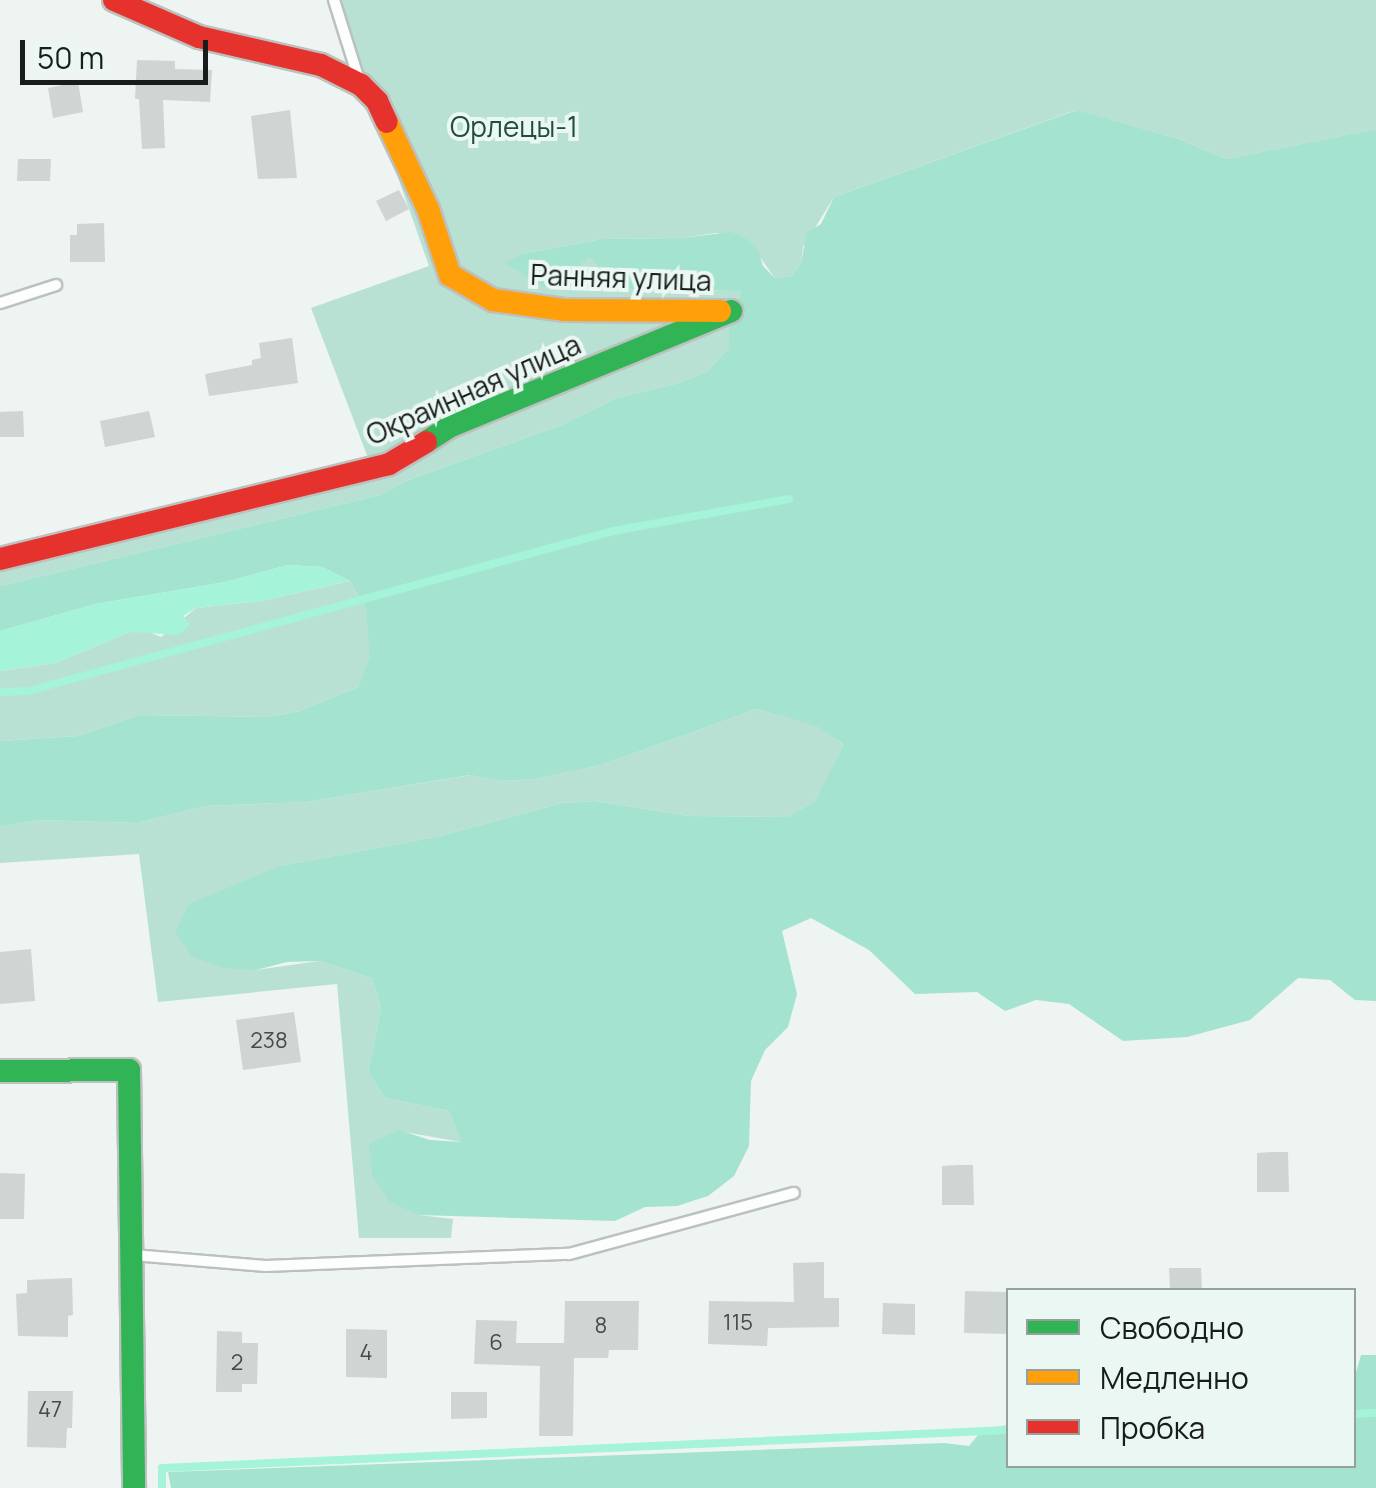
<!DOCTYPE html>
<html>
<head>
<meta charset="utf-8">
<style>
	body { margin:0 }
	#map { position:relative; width:1376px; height:1488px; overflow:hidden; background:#edf4f1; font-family:Manrope,sans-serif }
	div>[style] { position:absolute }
	.green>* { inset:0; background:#b8e1d3 }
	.forest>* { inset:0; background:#a4e3cf }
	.water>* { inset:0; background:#a5f3d9 }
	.stream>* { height:8px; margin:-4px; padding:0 4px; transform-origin:4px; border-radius:4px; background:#a5f3d9 }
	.building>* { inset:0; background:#cfd5d2 }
	.roads { filter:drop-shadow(2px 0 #bcc1be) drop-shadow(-2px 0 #bcc1be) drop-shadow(0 2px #bcc1be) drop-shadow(0 -2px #bcc1be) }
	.lane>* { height:10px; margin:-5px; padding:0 5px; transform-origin:5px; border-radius:5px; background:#fcfdfd }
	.fast>* { height:22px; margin:-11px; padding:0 11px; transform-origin:11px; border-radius:11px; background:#30b455 }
	.slow>* { height:22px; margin:-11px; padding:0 11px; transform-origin:11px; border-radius:11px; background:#ff9f0a }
	.jam>* { height:22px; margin:-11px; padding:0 11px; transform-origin:11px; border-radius:11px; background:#e5322d }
	span { translate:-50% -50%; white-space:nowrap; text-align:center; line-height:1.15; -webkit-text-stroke:8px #eaf7f2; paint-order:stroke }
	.number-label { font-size:22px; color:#464b49 }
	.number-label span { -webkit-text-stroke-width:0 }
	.park-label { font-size:28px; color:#1f4e3f }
	.street-label { font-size:28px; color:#181d1b }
	.legend { position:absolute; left:1006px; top:1288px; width:350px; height:180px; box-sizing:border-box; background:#eaf7f2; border:2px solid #96a09c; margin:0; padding:12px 18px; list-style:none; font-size:30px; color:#181d1b }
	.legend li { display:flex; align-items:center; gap:20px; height:50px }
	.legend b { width:50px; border:2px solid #96a09c }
	.scale { position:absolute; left:20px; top:40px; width:188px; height:45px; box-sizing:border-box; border:5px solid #181d1b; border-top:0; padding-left:12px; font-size:30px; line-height:35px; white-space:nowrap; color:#181d1b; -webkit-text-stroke:8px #eaf7f2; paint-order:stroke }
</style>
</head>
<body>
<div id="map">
	<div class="green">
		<div style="clip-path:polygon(336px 0,1376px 0,1376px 129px,1226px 159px,1179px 139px,1076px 110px,834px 197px,803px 247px,801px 263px,791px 276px,775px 278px,746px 238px,716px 233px,682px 238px,602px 239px,521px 254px,506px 264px,589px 257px,618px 289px,743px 291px,729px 328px,729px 347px,708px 371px,679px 383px,617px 398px,559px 426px,408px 480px,380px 495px,0 586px,0 565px,376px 479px,311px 308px,429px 266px)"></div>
		<div style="clip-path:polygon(350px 581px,366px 610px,371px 658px,358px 687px,300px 711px,268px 717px,139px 715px,78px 736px,0 741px,0 671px,55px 663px,130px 632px,146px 631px,161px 637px,196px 608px,261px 601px)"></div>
		<div style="clip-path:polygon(757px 709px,819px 727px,845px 746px,815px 801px,787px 817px,690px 816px,595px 801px,562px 803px,440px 836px,280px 866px,256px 970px,319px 961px,372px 978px,381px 1009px,368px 1072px,385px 1098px,449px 1111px,461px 1142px,399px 1131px,419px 1215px,453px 1219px,451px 1238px,359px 1238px,337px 984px,158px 1002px,139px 854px,0 863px,0 827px,5px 826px,37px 820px,137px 823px,206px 806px,306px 802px,471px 775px,503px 781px,536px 779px,601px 765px)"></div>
	</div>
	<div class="forest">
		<div style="clip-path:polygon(1077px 110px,1179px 139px,1226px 159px,1376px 129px,1376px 1001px,1355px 1000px,1330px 980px,1298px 978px,1250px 1020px,1187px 1037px,1123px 1041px,1069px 1004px,1036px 1000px,1005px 1011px,977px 992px,915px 994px,869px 950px,811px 918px,782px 931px,797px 994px,788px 1027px,765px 1050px,751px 1081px,749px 1146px,734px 1176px,708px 1196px,677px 1206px,645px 1207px,615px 1221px,419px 1215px,390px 1202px,372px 1175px,369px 1144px,399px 1130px,430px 1140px,461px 1142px,449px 1111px,385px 1098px,368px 1072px,381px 1009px,372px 978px,319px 961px,287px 962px,256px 970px,224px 968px,193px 957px,175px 932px,189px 904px,280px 866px,440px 836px,562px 803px,595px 801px,690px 816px,787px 817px,815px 801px,844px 745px,818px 727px,757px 709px,601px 765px,536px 779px,503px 781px,470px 775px,306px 802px,206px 806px,137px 823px,37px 820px,0 827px,0 741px,78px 736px,139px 715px,268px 717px,300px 711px,358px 687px,370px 658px,366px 610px,350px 581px,322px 567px,288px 565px,225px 582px,96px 604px,0 631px,0 586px,380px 495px,408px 480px,559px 426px,617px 398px,679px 383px,708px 371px,729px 347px,729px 328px,742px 291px,618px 289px,589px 257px,549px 290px,505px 263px,521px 254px,602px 239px,682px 238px,731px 232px,746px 238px,758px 250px,763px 266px,775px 278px,791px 276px,801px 263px,807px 232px,821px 224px,834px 197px)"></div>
		<div style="clip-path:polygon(1361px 1355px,1376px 1355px,1376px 1488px,171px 1488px,168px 1472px,944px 1443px,969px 1446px,982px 1430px,1008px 1425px,1008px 1466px,1354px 1466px,1354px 1379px)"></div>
	</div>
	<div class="water">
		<div style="clip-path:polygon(288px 565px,322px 567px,350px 581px,261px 601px,196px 608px,183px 616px,190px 625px,178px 635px,130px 632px,55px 663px,0 671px,0 631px,96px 604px,225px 582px)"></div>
	</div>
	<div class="stream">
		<div style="left:0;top:692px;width:28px;rotate:-2deg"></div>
		<div style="left:28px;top:691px;width:606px;rotate:-15.3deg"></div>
		<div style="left:613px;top:531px;width:179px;rotate:-10.3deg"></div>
		<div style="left:1354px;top:1414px;width:22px;rotate:-3deg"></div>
		<div style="left:162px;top:1488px;width:20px;rotate:-90deg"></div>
		<div style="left:162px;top:1468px;width:847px;rotate:-2.57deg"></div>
	</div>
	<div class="building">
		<div style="clip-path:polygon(137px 60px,175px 61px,175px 69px,212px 70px,210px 102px,163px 100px,165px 148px,142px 149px,139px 99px,135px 99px)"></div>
		<div style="clip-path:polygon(78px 82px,83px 112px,53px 118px,48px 88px)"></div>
		<div style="clip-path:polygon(290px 110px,297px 178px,258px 179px,251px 116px)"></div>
		<div style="clip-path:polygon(18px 159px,51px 159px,50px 181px,17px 181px)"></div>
		<div style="clip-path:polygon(399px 190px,409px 209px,386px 221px,376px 201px)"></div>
		<div style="clip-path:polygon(104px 223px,105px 262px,70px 262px,70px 235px,77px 235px,77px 224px)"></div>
		<div style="clip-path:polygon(292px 338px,298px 383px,209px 396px,205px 374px,252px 365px,252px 360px,261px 358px,259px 343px)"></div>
		<div style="clip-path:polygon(23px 411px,24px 437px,0 437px,0 412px)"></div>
		<div style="clip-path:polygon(149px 411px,155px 437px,105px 447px,100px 421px)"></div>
		<div style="clip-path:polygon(31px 949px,35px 1001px,0 1004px,0 952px)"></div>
		<div style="clip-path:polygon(294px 1012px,301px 1062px,243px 1070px,236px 1020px)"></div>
		<div style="clip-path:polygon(1273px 1152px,1288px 1152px,1289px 1192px,1257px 1192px,1257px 1153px)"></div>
		<div style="clip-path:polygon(958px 1165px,973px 1165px,974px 1205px,942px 1205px,942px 1166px)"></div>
		<div style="clip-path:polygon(0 1173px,25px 1174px,24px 1219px,0 1219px)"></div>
		<div style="clip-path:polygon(824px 1262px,824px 1298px,839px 1298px,839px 1327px,768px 1328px,767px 1346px,708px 1344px,709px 1301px,794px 1302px,793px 1263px)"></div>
		<div style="clip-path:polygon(1169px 1268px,1201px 1268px,1202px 1290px,1170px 1290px)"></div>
		<div style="clip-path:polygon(72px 1278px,73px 1315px,68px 1316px,68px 1337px,18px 1336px,16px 1294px,27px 1293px,27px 1280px)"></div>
		<div style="clip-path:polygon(965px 1291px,1008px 1292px,1008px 1334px,964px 1333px)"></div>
		<div style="clip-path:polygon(565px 1301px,639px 1301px,638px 1350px,609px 1350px,608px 1358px,574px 1358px,573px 1436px,539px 1436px,540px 1366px,474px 1364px,476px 1320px,517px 1321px,516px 1343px,564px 1343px)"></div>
		<div style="clip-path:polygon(883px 1303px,915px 1304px,915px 1335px,882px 1334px)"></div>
		<div style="clip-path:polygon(346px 1329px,387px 1330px,387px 1378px,346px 1377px)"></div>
		<div style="clip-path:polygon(217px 1331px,242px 1332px,242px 1343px,258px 1343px,257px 1384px,242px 1384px,242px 1392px,216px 1392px)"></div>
		<div style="clip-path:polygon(28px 1391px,73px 1391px,72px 1428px,67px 1428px,66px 1448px,27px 1447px)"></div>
		<div style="clip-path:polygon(451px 1392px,487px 1392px,487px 1418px,451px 1419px)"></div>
	</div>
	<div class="roads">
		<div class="lane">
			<div style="left:334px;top:0;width:84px;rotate:72.6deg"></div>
			<div style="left:0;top:303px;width:59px;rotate:-17.8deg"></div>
			<div style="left:133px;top:1255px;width:133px;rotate:4.7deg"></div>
			<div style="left:266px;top:1266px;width:303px;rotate:-2.3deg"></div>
			<div style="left:569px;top:1254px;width:233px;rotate:-15.2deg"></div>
		</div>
		<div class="fast">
			<div style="left:426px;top:442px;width:30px;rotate:-33deg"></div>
			<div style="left:451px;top:426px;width:303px;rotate:-22.3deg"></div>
			<div style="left:0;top:1071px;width:129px;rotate:-0.4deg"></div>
			<div style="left:129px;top:1070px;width:418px;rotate:89.3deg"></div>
		</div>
		<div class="slow">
			<div style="left:387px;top:122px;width:96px;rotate:64.8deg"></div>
			<div style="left:428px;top:209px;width:70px;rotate:71.6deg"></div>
			<div style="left:450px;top:275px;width:50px;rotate:30.2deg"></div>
			<div style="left:493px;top:300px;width:73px;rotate:7.9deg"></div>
			<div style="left:565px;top:310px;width:155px;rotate:0.4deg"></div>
		</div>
		<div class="jam">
			<div style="left:114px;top:0;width:93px;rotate:23.5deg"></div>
			<div style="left:199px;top:37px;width:125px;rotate:12.9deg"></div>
			<div style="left:321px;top:65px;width:45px;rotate:26.6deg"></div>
			<div style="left:361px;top:85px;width:23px;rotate:45deg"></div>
			<div style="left:377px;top:101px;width:23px;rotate:65deg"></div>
			<div style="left:0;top:559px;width:400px;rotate:-13.7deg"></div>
			<div style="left:389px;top:464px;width:43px;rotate:-30.7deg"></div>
		</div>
	</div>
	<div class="number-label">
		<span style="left:269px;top:1041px">238</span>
		<span style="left:738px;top:1323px">115</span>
		<span style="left:601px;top:1326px">8</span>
		<span style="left:496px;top:1343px">6</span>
		<span style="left:366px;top:1353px">4</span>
		<span style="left:237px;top:1363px">2</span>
		<span style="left:50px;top:1410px">47</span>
	</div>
	<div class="park-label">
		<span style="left:514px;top:126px">Орлецы-1</span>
	</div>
	<div class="street-label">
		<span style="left:621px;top:277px;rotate:2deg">Ранняя улица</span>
		<span style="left:473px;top:389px;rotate:-24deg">Окраинная улица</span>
	</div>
	<ul class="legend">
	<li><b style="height:12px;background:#30b455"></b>Свободно</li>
	<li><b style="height:12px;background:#ff9f0a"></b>Медленно</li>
	<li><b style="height:12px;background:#e5322d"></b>Пробка</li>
	</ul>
	<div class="scale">50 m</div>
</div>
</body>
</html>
